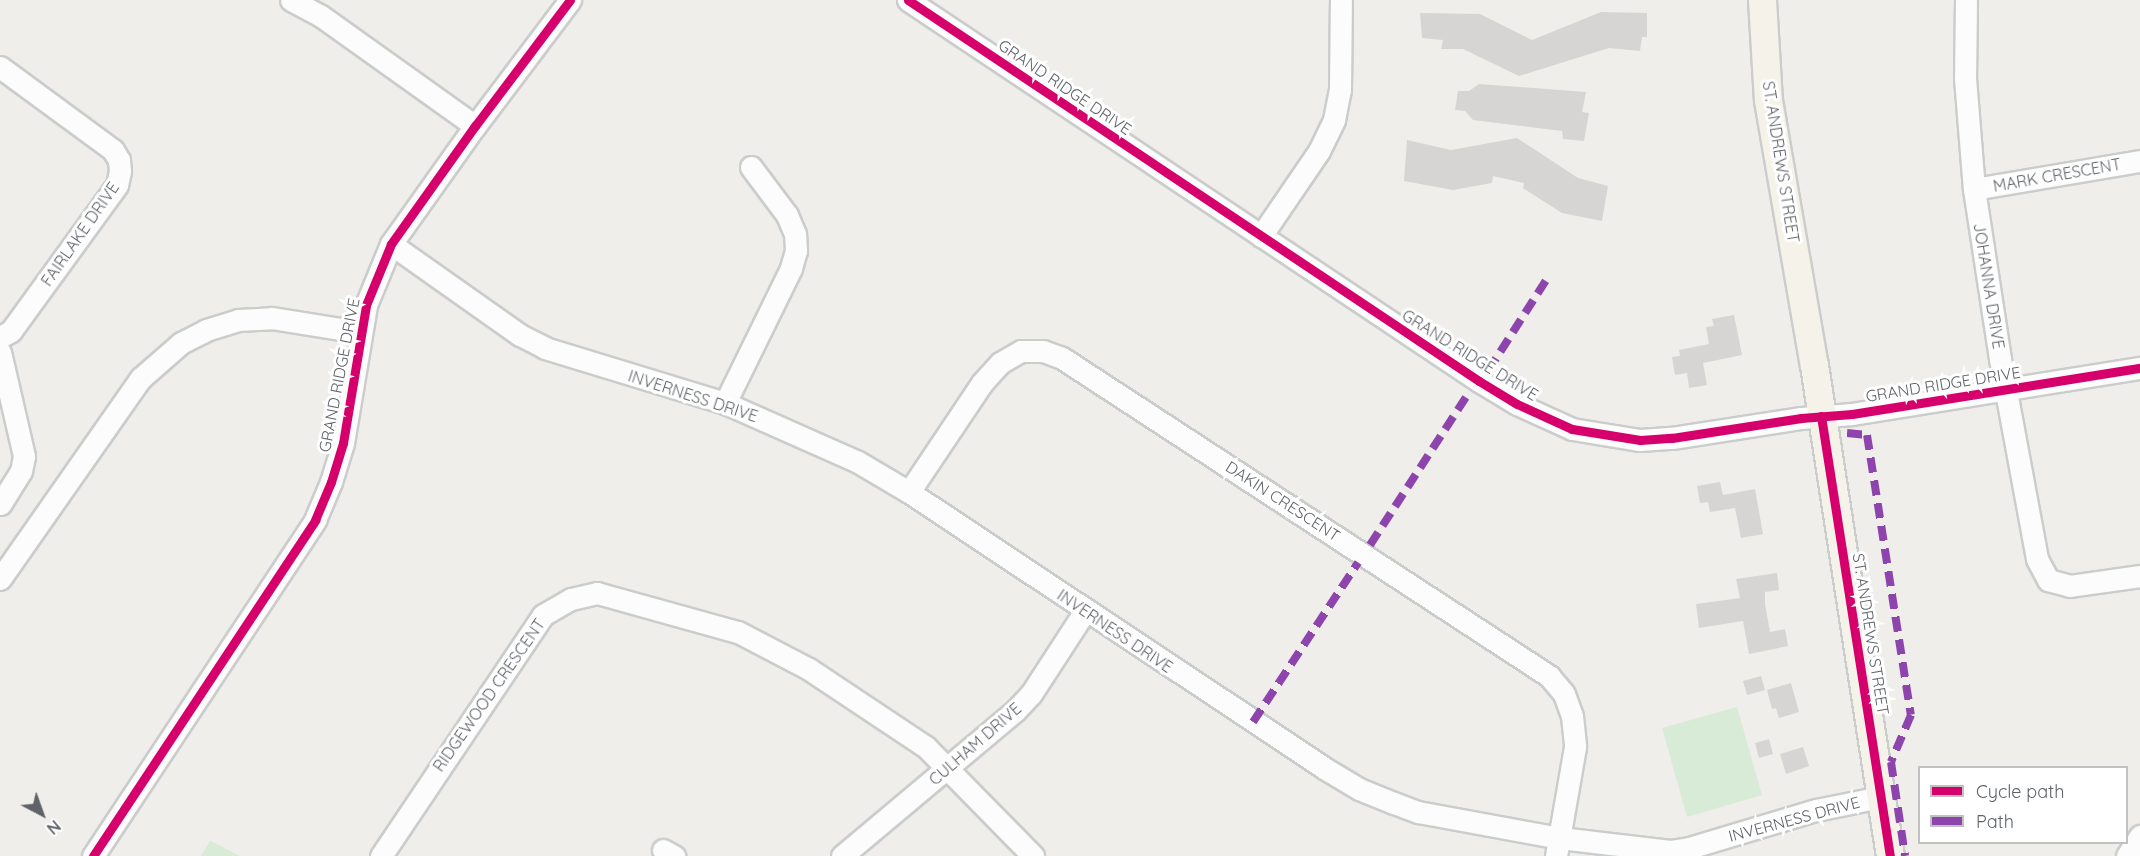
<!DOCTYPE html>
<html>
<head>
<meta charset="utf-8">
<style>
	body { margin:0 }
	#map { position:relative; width:2140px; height:856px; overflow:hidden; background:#efeeea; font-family:Quicksand,sans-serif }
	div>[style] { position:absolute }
	.green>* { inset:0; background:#d8ebd6 }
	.building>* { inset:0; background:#d6d5d3 }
	.roads { filter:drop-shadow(2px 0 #cbcccc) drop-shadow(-2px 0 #cbcccc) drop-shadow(0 2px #cbcccc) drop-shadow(0 -2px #cbcccc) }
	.minor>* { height:21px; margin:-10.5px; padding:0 10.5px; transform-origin:10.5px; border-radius:10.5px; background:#fdfcfc }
	.major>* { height:27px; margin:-13.5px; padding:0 13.5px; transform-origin:13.5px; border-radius:13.5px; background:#f4f2e9 }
	.quiet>* { height:8px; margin-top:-4px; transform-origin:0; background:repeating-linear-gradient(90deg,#8e44ad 0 15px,transparent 0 23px) }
	.cycleway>* { height:9px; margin:-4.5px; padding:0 4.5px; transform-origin:4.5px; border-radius:4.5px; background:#d6006c }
	span { translate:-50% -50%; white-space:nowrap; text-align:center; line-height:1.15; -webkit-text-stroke:6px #fff; paint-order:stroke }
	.street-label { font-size:16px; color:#5f6368 }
	.legend { position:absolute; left:1918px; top:766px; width:210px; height:78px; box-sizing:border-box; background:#fff; border:2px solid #bfc1c3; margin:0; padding:8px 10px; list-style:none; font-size:18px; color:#5f6368 }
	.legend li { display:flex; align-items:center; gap:12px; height:30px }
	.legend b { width:30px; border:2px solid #bfc1c3 }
	.north { position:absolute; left:12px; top:784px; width:60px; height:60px; -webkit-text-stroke:4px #fff; paint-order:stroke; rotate:139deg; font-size:16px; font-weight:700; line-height:24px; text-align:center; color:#5f6368 }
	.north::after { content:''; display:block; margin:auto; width:21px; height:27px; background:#5f6368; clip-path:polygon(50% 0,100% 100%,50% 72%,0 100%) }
</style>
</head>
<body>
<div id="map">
	<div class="green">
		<div style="clip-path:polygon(1737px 707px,1762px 795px,1687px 817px,1662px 728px)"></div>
		<div style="clip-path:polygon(210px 841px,211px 841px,240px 856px,201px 856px)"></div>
	</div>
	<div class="building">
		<div style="clip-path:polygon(1601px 12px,1647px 13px,1647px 37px,1642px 37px,1640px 51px,1609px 48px,1519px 76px,1463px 49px,1441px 49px,1443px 40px,1422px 38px,1420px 13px,1480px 14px,1532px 40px)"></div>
		<div style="clip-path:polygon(1479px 84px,1586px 92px,1582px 112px,1589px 113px,1584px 141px,1563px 139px,1562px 131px,1473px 120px,1465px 111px,1455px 110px,1458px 91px,1469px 91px)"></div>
		<div style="clip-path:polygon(1517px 138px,1578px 178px,1608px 186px,1602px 221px,1562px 213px,1523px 188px,1524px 183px,1493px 176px,1492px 183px,1453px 190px,1404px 181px,1407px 140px,1451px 150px)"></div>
		<div style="clip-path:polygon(1734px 315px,1742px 355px,1703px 363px,1707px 385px,1689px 388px,1687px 373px,1675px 375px,1672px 357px,1680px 356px,1679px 350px,1709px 344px,1706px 327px,1714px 326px,1712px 319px)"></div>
		<div style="clip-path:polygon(1720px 482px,1723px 495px,1755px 489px,1763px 534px,1741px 538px,1735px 508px,1710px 512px,1708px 502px,1700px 503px,1697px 486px)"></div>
		<div style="clip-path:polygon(1777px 573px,1779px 590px,1765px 592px,1765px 604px,1770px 632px,1785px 629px,1788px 646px,1749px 654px,1743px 621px,1699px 628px,1696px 604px,1740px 598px,1736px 579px)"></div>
		<div style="clip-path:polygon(1761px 676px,1765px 690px,1747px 695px,1743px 681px)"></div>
		<div style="clip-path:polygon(1791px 683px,1799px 712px,1779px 718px,1776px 708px,1772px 709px,1767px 690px)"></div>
		<div style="clip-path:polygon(1769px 739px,1773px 754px,1759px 758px,1755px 743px)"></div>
		<div style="clip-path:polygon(1803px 747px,1809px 766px,1786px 774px,1780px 754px)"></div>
	</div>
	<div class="roads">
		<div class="minor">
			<div style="left:291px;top:0;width:34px;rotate:28deg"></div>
			<div style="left:321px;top:16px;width:189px;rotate:35.5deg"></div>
			<div style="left:908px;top:0;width:686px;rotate:33.71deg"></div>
			<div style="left:1479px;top:381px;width:44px;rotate:31.2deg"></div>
			<div style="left:1517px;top:404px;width:60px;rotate:24.4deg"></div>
			<div style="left:1572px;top:429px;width:69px;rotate:9.2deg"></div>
			<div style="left:1640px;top:440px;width:32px;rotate:-4deg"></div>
			<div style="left:1672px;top:438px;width:131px;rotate:-8.8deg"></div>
			<div style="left:1801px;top:418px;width:51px;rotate:-4.5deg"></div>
			<div style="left:1852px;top:414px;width:292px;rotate:-9.1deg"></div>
			<div style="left:1966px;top:0;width:78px;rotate:90.7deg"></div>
			<div style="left:1965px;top:78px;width:111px;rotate:85.4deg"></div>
			<div style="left:1974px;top:189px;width:172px;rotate:81.3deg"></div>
			<div style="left:2000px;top:359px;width:203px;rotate:79.5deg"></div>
			<div style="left:2037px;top:559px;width:24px;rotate:62deg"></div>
			<div style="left:2048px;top:580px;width:23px;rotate:15deg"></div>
			<div style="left:2070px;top:586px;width:71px;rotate:-8.1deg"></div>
			<div style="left:0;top:67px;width:140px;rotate:36.3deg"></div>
			<div style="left:113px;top:150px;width:12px;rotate:59deg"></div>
			<div style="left:119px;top:160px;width:11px;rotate:85deg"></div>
			<div style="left:120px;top:171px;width:14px;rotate:102deg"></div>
			<div style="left:117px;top:185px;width:180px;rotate:126deg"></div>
			<div style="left:11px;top:331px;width:13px;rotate:151deg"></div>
			<div style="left:1974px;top:189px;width:168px;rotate:-9.6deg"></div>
			<div style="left:1261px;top:236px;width:103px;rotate:-55.7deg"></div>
			<div style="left:1319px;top:151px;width:34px;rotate:-64deg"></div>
			<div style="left:1334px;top:120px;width:31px;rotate:-79deg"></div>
			<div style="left:1340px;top:90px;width:90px;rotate:-89.4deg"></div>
			<div style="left:391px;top:244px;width:158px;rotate:35.2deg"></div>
			<div style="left:520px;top:335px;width:28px;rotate:27deg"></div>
			<div style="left:545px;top:348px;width:188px;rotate:17deg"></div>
			<div style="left:725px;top:403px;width:145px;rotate:23.9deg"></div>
			<div style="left:858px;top:462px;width:59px;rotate:30.5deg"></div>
			<div style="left:909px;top:492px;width:498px;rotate:33.6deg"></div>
			<div style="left:1324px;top:768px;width:41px;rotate:31deg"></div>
			<div style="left:1359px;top:789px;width:38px;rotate:22deg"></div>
			<div style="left:1394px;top:803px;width:26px;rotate:21deg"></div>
			<div style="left:1418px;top:812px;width:144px;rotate:10.4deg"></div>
			<div style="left:1560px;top:838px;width:111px;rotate:6.7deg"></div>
			<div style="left:1670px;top:851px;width:19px;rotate:-9deg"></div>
			<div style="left:1689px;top:848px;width:133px;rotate:-16.7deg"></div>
			<div style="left:1816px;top:810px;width:66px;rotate:-11.3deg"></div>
			<div style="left:0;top:352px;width:107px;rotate:77deg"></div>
			<div style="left:24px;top:456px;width:15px;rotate:101deg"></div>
			<div style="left:21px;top:471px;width:39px;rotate:122deg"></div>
			<div style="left:725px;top:403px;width:150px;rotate:-63.9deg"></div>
			<div style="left:791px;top:268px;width:18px;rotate:-74deg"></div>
			<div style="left:796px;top:251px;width:17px;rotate:-93deg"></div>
			<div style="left:795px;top:234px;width:21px;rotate:-113deg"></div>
			<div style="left:787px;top:215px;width:60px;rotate:-126.9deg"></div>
			<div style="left:909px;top:492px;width:131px;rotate:-56.2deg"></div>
			<div style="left:982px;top:383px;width:27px;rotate:-48deg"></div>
			<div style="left:1000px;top:363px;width:24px;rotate:-30deg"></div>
			<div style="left:1021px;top:351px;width:22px"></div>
			<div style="left:1043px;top:351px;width:20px;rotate:20deg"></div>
			<div style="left:1062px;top:358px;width:582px;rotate:33.14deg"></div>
			<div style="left:1549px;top:676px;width:23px;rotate:50deg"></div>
			<div style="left:1564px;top:694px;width:23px;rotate:70deg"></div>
			<div style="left:1572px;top:716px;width:31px;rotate:84deg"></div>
			<div style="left:1575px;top:747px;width:111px;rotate:99.9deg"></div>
			<div style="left:0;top:579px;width:246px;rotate:-55deg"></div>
			<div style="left:141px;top:378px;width:53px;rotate:-41.2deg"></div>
			<div style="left:181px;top:343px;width:28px;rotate:-27deg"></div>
			<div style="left:206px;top:330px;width:34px;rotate:-17deg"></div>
			<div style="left:238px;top:320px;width:34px;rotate:-3deg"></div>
			<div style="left:272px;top:318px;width:88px;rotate:9.1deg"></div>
			<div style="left:663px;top:850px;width:13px;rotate:29deg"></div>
			<div style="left:93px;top:856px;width:403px;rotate:-56.5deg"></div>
			<div style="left:315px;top:520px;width:41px;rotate:-67.2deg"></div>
			<div style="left:331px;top:482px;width:41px;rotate:-72.9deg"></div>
			<div style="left:343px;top:443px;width:140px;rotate:-80.5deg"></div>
			<div style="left:366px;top:305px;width:66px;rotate:-67.7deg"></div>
			<div style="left:391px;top:244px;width:145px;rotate:-54.6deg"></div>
			<div style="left:475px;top:126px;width:158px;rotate:-53deg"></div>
			<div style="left:381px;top:856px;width:290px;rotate:-56.1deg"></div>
			<div style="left:543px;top:615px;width:32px;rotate:-30deg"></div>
			<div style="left:571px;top:599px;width:27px;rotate:-13deg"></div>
			<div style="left:597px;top:593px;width:146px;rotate:15.5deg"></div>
			<div style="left:738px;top:632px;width:80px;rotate:27.5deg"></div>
			<div style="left:809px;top:669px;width:141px;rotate:33.7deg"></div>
			<div style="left:926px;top:747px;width:153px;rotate:45.5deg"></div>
			<div style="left:842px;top:856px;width:226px;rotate:-40deg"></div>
			<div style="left:1015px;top:711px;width:23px;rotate:-47deg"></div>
			<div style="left:1031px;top:694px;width:99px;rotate:-57deg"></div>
			<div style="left:2127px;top:856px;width:24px;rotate:-57deg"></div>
		</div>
		<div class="major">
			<div style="left:1762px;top:0;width:100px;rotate:86.6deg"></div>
			<div style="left:1768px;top:100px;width:269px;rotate:80.2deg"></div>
			<div style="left:1814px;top:365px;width:497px;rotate:81.2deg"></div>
		</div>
	</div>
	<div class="quiet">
		<div style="left:1488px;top:371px;width:115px;rotate:-57.4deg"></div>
		<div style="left:1847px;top:433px;width:20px;rotate:6deg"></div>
		<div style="left:1867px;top:435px;width:283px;rotate:81.1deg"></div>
		<div style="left:1911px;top:715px;width:51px;rotate:113.1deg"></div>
		<div style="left:1891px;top:762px;width:95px;rotate:81.5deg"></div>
		<div style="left:1370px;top:545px;width:184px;rotate:-57deg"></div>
		<div style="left:1253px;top:722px;width:191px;rotate:-56.6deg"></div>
	</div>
	<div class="cycleway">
		<div style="left:908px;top:0;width:686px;rotate:33.71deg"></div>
		<div style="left:1479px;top:381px;width:44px;rotate:31.2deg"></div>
		<div style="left:1517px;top:404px;width:60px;rotate:24.4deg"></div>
		<div style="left:1572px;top:429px;width:69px;rotate:9.2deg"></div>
		<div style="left:1640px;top:440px;width:32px;rotate:-4deg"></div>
		<div style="left:1672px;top:438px;width:131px;rotate:-8.8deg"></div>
		<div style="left:1801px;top:418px;width:51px;rotate:-4.5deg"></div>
		<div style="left:1852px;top:414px;width:292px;rotate:-9.1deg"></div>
		<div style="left:1821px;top:416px;width:445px;rotate:81.1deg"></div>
		<div style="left:93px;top:856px;width:403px;rotate:-56.5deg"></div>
		<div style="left:315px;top:520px;width:41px;rotate:-67.2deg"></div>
		<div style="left:331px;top:482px;width:41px;rotate:-72.9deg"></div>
		<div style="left:343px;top:443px;width:140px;rotate:-80.5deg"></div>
		<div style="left:366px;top:305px;width:66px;rotate:-67.7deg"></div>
		<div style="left:391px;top:244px;width:145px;rotate:-54.6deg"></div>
		<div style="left:475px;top:126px;width:158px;rotate:-53deg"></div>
	</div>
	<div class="street-label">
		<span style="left:1065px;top:87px;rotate:34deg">GRAND RIDGE DRIVE</span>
		<span style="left:1781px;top:162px;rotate:81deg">ST. ANDREWS STREET</span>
		<span style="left:2057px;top:175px;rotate:-10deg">MARK CRESCENT</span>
		<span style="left:80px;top:234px;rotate:-55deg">FAIRLAKE DRIVE</span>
		<span style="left:1989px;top:286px;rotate:81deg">JOHANNA DRIVE</span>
		<span style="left:1470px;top:355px;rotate:32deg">GRAND RIDGE DRIVE</span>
		<span style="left:339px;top:375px;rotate:-79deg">GRAND RIDGE DRIVE</span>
		<span style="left:1943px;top:384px;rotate:-9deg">GRAND RIDGE DRIVE</span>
		<span style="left:693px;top:396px;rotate:18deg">INVERNESS DRIVE</span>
		<span style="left:1283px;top:501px;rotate:33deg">DAKIN CRESCENT</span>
		<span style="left:1115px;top:631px;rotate:34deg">INVERNESS DRIVE</span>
		<span style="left:1871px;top:634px;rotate:81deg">ST. ANDREWS STREET</span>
		<span style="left:489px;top:695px;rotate:-55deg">RIDGEWOOD CRESCENT</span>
		<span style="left:975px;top:744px;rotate:-41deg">CULHAM DRIVE</span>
		<span style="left:1794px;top:819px;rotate:-15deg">INVERNESS DRIVE</span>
	</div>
	<ul class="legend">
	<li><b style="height:8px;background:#d6006c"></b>Cycle path</li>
	<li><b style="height:8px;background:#8e44ad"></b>Path</li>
	</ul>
	<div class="north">N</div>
</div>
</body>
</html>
